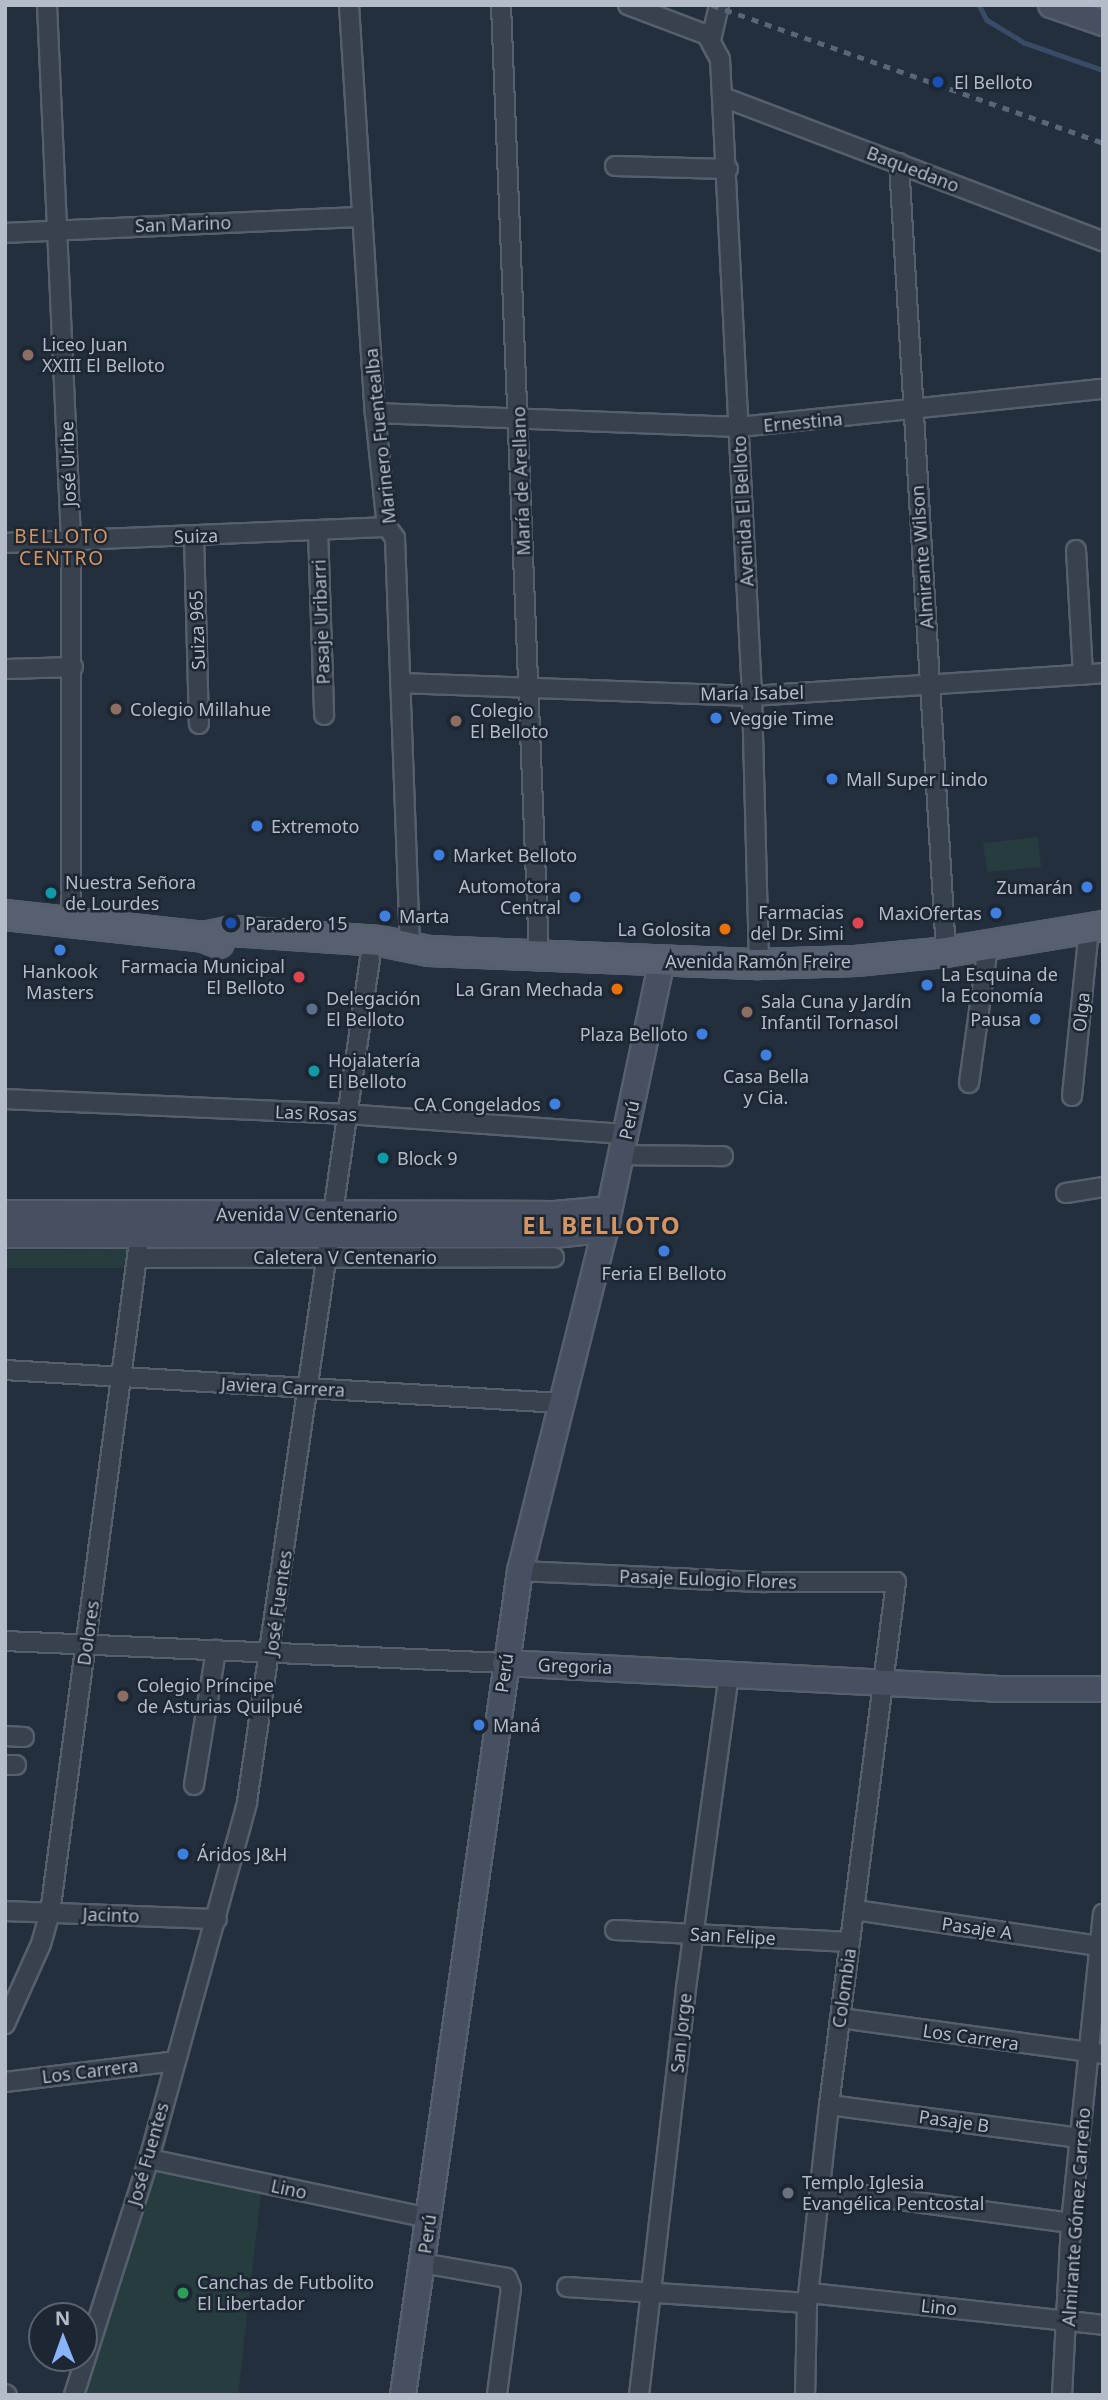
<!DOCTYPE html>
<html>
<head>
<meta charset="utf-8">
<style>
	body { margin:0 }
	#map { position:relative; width:1108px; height:2400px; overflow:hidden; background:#242f3e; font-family:"Noto Sans",sans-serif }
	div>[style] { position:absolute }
	.green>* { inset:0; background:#263c3f }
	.stream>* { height:4.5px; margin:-2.25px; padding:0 2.25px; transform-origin:2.25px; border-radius:2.25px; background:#394c67 }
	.roads { filter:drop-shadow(2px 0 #565f6c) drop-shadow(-2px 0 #565f6c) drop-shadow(0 2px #565f6c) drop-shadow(0 -2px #565f6c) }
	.street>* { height:18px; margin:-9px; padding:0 9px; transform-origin:9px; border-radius:9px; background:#38414e }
	.secondary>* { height:24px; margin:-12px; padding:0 12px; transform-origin:12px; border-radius:12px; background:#465061 }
	.primary>* { height:28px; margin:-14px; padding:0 14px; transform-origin:14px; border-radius:14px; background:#56606e }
	.rail>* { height:4.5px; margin-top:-2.25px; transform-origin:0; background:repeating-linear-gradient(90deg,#5a6575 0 7px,transparent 0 14px) }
	.dots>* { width:19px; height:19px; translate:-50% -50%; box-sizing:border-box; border:4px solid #1d2633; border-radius:50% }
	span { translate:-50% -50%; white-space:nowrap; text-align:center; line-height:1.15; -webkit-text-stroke:5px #1d2633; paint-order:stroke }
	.poi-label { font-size:18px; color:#b4bcc9 }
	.left { translate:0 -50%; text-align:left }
	.right { translate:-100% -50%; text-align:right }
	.street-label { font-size:18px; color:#b4bcc9 }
	.neighbourhood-label { font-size:19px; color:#d59563; letter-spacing:2px }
	.district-label { font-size:24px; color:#d59563; font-weight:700; letter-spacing:2px }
	.frame { position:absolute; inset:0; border:7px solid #b4bcc9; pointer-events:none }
	.north { position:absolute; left:28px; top:2302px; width:70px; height:70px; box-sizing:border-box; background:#1d2633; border:2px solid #59626f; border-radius:50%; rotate:359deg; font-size:19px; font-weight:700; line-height:28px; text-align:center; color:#b4bcc9 }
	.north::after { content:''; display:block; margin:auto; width:24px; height:32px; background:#8ab4f8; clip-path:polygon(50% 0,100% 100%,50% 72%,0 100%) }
</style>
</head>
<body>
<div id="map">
	<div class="green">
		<div style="clip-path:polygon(1038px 837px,1041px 867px,987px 872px,983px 843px)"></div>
		<div style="clip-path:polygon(127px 1249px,123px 1268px,5px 1268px,5px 1250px)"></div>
		<div style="clip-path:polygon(155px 2172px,261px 2194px,238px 2395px,88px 2395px,86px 2391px)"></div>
	</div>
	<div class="stream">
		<div style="left:979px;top:5px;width:17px;rotate:62deg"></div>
		<div style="left:987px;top:20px;width:44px;rotate:31.2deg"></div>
		<div style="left:1025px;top:43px;width:83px;rotate:19.1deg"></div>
	</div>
	<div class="roads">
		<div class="street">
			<div style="left:47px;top:5px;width:536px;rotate:87.43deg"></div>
			<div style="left:71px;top:540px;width:383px;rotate:90deg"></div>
			<div style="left:349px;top:5px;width:409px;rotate:86.4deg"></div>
			<div style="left:375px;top:413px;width:115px;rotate:84deg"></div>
			<div style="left:387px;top:527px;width:14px;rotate:54deg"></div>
			<div style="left:395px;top:538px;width:412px;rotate:87.9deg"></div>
			<div style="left:501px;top:5px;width:952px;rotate:87.71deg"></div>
			<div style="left:628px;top:5px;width:85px;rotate:20.8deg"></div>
			<div style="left:707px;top:35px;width:27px;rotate:62deg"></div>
			<div style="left:720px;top:59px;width:638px;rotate:87.12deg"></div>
			<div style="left:752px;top:696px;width:268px;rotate:88.5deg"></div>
			<div style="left:711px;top:40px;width:36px;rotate:-77deg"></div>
			<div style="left:723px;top:97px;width:406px;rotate:20.8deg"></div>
			<div style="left:899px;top:163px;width:790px;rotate:86.59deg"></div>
			<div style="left:615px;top:166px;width:113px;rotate:1.5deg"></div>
			<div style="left:5px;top:233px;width:356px;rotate:-2.6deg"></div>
			<div style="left:375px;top:413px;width:364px;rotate:2.2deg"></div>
			<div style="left:739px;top:427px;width:366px;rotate:-6deg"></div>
			<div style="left:318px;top:530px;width:185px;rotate:88.1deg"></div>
			<div style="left:194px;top:536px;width:188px;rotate:88.5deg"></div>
			<div style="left:5px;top:543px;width:382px;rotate:-2.4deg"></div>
			<div style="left:1076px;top:550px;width:125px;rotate:86.8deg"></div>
			<div style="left:5px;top:669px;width:68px;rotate:-1.7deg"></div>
			<div style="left:400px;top:683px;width:352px;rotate:2.1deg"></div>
			<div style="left:752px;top:696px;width:352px;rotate:-3.7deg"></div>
			<div style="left:969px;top:1083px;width:138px;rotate:-82.1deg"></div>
			<div style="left:1072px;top:1096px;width:169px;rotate:-84.2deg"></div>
			<div style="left:5px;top:1099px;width:341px;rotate:2.5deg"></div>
			<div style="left:346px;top:1114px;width:280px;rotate:4.1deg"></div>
			<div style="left:621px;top:1155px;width:102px;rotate:0.6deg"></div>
			<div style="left:1066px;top:1193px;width:37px;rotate:-9deg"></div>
			<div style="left:137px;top:1258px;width:417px;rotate:-0.1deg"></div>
			<div style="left:5px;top:1370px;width:557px;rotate:3.4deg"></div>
			<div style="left:520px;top:1571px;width:246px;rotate:2.6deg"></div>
			<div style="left:766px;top:1582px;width:130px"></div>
			<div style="left:896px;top:1582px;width:527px;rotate:97.3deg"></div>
			<div style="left:829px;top:2105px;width:199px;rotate:96.3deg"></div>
			<div style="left:807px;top:2303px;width:92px;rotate:91.2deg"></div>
			<div style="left:5px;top:1641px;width:500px;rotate:2.52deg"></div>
			<div style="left:5px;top:1736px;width:19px;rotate:3deg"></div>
			<div style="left:5px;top:1765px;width:11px"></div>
			<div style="left:194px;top:1785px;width:137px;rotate:-80.7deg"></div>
			<div style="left:855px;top:1910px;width:248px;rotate:8.4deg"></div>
			<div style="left:5px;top:1911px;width:212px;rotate:2.2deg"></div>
			<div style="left:615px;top:1930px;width:235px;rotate:2.9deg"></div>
			<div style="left:840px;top:2018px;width:265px;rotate:7.8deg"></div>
			<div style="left:5px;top:2024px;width:88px;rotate:-65.8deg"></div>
			<div style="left:41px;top:1944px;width:32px;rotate:-74deg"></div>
			<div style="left:50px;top:1913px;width:685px;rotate:-82.45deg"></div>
			<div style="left:5px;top:2082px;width:171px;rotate:-7deg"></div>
			<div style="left:829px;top:2105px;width:253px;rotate:7.5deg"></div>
			<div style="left:149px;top:2159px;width:286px;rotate:11.9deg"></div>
			<div style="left:819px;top:2189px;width:254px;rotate:7.7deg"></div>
			<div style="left:422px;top:2263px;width:86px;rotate:10deg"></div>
			<div style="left:507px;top:2278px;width:11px;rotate:68deg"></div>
			<div style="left:511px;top:2288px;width:108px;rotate:97.5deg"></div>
			<div style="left:567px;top:2287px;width:241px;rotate:3.8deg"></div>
			<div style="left:810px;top:2293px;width:295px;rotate:6.2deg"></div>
			<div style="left:5px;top:2394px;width:2px;rotate:27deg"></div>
			<div style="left:74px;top:2395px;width:248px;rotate:-72.4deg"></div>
			<div style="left:149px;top:2159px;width:370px;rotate:-74.6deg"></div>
			<div style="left:247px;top:1802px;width:852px;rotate:-81.7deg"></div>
			<div style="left:639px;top:2395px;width:410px;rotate:-83.4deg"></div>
			<div style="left:686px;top:1988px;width:318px;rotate:-82.2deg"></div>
			<div style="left:1062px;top:2395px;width:172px;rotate:-87deg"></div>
			<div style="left:1071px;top:2223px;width:311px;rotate:-84.1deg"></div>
		</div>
		<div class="secondary">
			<div style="left:1051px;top:5px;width:55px;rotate:19.1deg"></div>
			<div style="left:5px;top:1213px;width:550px;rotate:0.1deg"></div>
			<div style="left:555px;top:1214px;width:54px;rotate:-5.3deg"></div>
			<div style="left:5px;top:1235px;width:549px"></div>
			<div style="left:554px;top:1235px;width:31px;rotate:-6deg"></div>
			<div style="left:585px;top:1232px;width:25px;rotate:-27deg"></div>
			<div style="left:505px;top:1663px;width:489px;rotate:3deg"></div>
			<div style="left:993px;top:1689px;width:110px"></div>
			<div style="left:403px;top:2395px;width:832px;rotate:-81.92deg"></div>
			<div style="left:520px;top:1571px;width:361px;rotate:-76deg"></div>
			<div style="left:607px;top:1221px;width:266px;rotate:-78.1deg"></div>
		</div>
		<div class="primary">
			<div style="left:5px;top:915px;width:200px;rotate:6.3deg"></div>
			<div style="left:204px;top:937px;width:16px;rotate:22deg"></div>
			<div style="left:204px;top:937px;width:29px;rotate:-12deg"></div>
			<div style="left:232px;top:931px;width:148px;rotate:3.9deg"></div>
			<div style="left:380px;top:941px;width:50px;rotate:11.5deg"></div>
			<div style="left:429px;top:951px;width:330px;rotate:2.3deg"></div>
			<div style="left:759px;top:964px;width:97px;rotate:-1.8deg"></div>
			<div style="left:856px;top:961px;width:90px;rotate:-5.7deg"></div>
			<div style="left:946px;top:952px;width:159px;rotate:-9.4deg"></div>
		</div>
	</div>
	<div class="rail">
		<div style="left:712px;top:5px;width:415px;rotate:19.4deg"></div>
	</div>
	<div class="dots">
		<div style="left:938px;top:82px;background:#1a4fb4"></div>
		<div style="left:28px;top:355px;background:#8d6e63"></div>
		<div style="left:116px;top:709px;background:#8d6e63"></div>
		<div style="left:716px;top:718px;background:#3f7fe0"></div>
		<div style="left:456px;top:721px;background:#8d6e63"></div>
		<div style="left:832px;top:779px;background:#3f7fe0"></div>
		<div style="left:257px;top:826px;background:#3f7fe0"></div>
		<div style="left:439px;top:855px;background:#3f7fe0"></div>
		<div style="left:1087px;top:887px;background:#3f7fe0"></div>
		<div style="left:51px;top:893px;background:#0f9aa8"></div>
		<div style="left:575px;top:897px;background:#3f7fe0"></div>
		<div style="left:996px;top:913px;background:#3f7fe0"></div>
		<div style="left:385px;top:916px;background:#3f7fe0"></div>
		<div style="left:231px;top:923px;background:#1a4fb4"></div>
		<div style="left:858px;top:923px;background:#e0444e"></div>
		<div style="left:725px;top:929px;background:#e8710a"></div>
		<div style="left:60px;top:950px;background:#3f7fe0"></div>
		<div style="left:299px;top:977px;background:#e0444e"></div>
		<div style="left:927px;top:985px;background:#3f7fe0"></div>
		<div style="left:617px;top:989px;background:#e8710a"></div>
		<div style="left:312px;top:1009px;background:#5c6f8a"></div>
		<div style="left:747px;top:1012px;background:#8d6e63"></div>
		<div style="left:1035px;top:1019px;background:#3f7fe0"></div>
		<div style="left:702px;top:1034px;background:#3f7fe0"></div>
		<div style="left:766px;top:1055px;background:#3f7fe0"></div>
		<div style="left:314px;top:1071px;background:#0f9aa8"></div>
		<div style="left:555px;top:1104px;background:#3f7fe0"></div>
		<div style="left:383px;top:1158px;background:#0f9aa8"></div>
		<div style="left:664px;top:1251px;background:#3f7fe0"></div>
		<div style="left:123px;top:1696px;background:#8d6e63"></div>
		<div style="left:479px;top:1725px;background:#3f7fe0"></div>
		<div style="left:183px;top:1854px;background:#3f7fe0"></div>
		<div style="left:788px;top:2193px;background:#6b7280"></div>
		<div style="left:183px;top:2293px;background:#2e9e5b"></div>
	</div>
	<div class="poi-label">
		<span class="left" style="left:954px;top:82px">El Belloto</span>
		<span class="left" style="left:42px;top:355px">Liceo Juan<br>XXIII El Belloto</span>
		<span class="left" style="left:130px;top:709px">Colegio Millahue</span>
		<span class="left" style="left:470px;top:721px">Colegio<br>El Belloto</span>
		<span class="left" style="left:730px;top:718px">Veggie Time</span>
		<span class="left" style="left:846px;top:779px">Mall Super Lindo</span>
		<span class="left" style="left:271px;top:826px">Extremoto</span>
		<span class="left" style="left:453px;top:855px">Market Belloto</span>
		<span class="left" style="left:65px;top:893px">Nuestra Señora<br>de Lourdes</span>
		<span class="right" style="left:561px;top:897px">Automotora<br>Central</span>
		<span class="right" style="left:1073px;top:887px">Zumarán</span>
		<span class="right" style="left:844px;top:923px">Farmacias<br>del Dr. Simi</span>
		<span class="right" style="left:982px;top:913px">MaxiOfertas</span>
		<span class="left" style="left:399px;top:916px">Marta</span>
		<span class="left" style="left:245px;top:923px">Paradero 15</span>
		<span class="right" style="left:711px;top:929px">La Golosita</span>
		<span class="right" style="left:285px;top:977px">Farmacia Municipal<br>El Belloto</span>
		<span style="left:60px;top:982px">Hankook<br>Masters</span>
		<span class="left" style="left:941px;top:985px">La Esquina de<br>la Economía</span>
		<span class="right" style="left:603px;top:989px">La Gran Mechada</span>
		<span class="left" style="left:326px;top:1009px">Delegación<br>El Belloto</span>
		<span class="left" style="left:761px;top:1012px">Sala Cuna y Jardín<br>Infantil Tornasol</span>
		<span class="right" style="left:1021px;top:1019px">Pausa</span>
		<span class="right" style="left:688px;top:1034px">Plaza Belloto</span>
		<span class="left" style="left:328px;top:1071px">Hojalatería<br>El Belloto</span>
		<span style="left:766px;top:1087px">Casa Bella<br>y Cia.</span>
		<span class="right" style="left:541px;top:1104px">CA Congelados</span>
		<span class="left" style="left:397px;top:1158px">Block 9</span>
		<span style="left:664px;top:1273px">Feria El Belloto</span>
		<span class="left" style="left:137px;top:1696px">Colegio Príncipe<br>de Asturias Quilpué</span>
		<span class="left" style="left:493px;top:1725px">Maná</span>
		<span class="left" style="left:197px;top:1854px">Áridos J&amp;H</span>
		<span class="left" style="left:802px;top:2193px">Templo Iglesia<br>Evangélica Pentcostal</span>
		<span class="left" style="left:197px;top:2293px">Canchas de Futbolito<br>El Libertador</span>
	</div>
	<div class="street-label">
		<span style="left:913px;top:169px;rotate:21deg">Baquedano</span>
		<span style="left:183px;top:224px;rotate:-2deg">San Marino</span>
		<span style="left:803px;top:422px;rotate:-5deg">Ernestina</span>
		<span style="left:380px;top:436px;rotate:-96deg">Marinero Fuentealba</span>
		<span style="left:68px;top:464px;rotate:-92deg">José Uribe</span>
		<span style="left:521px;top:481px;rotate:-92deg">María de Arellano</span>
		<span style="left:743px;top:511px;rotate:-93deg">Avenida El Belloto</span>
		<span style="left:196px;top:536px;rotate:-2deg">Suiza</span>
		<span style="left:922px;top:557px;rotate:-94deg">Almirante Wilson</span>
		<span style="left:321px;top:622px;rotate:-92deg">Pasaje Uribarri</span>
		<span style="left:197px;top:630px;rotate:-92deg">Suiza 965</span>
		<span style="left:752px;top:693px;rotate:-1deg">María Isabel</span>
		<span style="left:758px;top:961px">Avenida Ramón Freire</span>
		<span style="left:1081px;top:1012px;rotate:-84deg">Olga</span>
		<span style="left:316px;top:1113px;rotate:2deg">Las Rosas</span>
		<span style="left:629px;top:1120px;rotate:-78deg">Perú</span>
		<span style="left:307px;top:1214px">Avenida V Centenario</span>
		<span style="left:345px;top:1257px">Caletera V Centenario</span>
		<span style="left:283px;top:1387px;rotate:3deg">Javiera Carrera</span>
		<span style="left:708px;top:1579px;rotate:2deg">Pasaje Eulogio Flores</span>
		<span style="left:278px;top:1603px;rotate:-82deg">José Fuentes</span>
		<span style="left:88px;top:1633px;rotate:-82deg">Dolores</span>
		<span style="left:575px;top:1666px;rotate:2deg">Gregoria</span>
		<span style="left:504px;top:1673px;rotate:-82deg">Perú</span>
		<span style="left:111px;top:1915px;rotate:2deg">Jacinto</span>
		<span style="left:977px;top:1928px;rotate:8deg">Pasaje A</span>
		<span style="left:733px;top:1936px;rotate:3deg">San Felipe</span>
		<span style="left:844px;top:1988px;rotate:-82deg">Colombia</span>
		<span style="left:681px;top:2033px;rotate:-84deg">San Jorge</span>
		<span style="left:971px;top:2037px;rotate:8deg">Los Carrera</span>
		<span style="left:90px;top:2071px;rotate:-7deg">Los Carrera</span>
		<span style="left:954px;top:2121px;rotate:8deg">Pasaje B</span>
		<span style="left:148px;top:2154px;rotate:-74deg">José Fuentes</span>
		<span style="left:289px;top:2189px;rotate:12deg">Lino</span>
		<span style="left:1076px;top:2217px;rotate:-86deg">Almirante Gómez Carreño</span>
		<span style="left:427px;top:2234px;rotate:-82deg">Perú</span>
		<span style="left:939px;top:2307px;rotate:6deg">Lino</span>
	</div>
	<div class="neighbourhood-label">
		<span style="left:62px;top:548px">BELLOTO<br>CENTRO</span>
	</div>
	<div class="district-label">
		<span style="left:602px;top:1225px">EL BELLOTO</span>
	</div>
	<div class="frame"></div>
	<div class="north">N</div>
</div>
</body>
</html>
